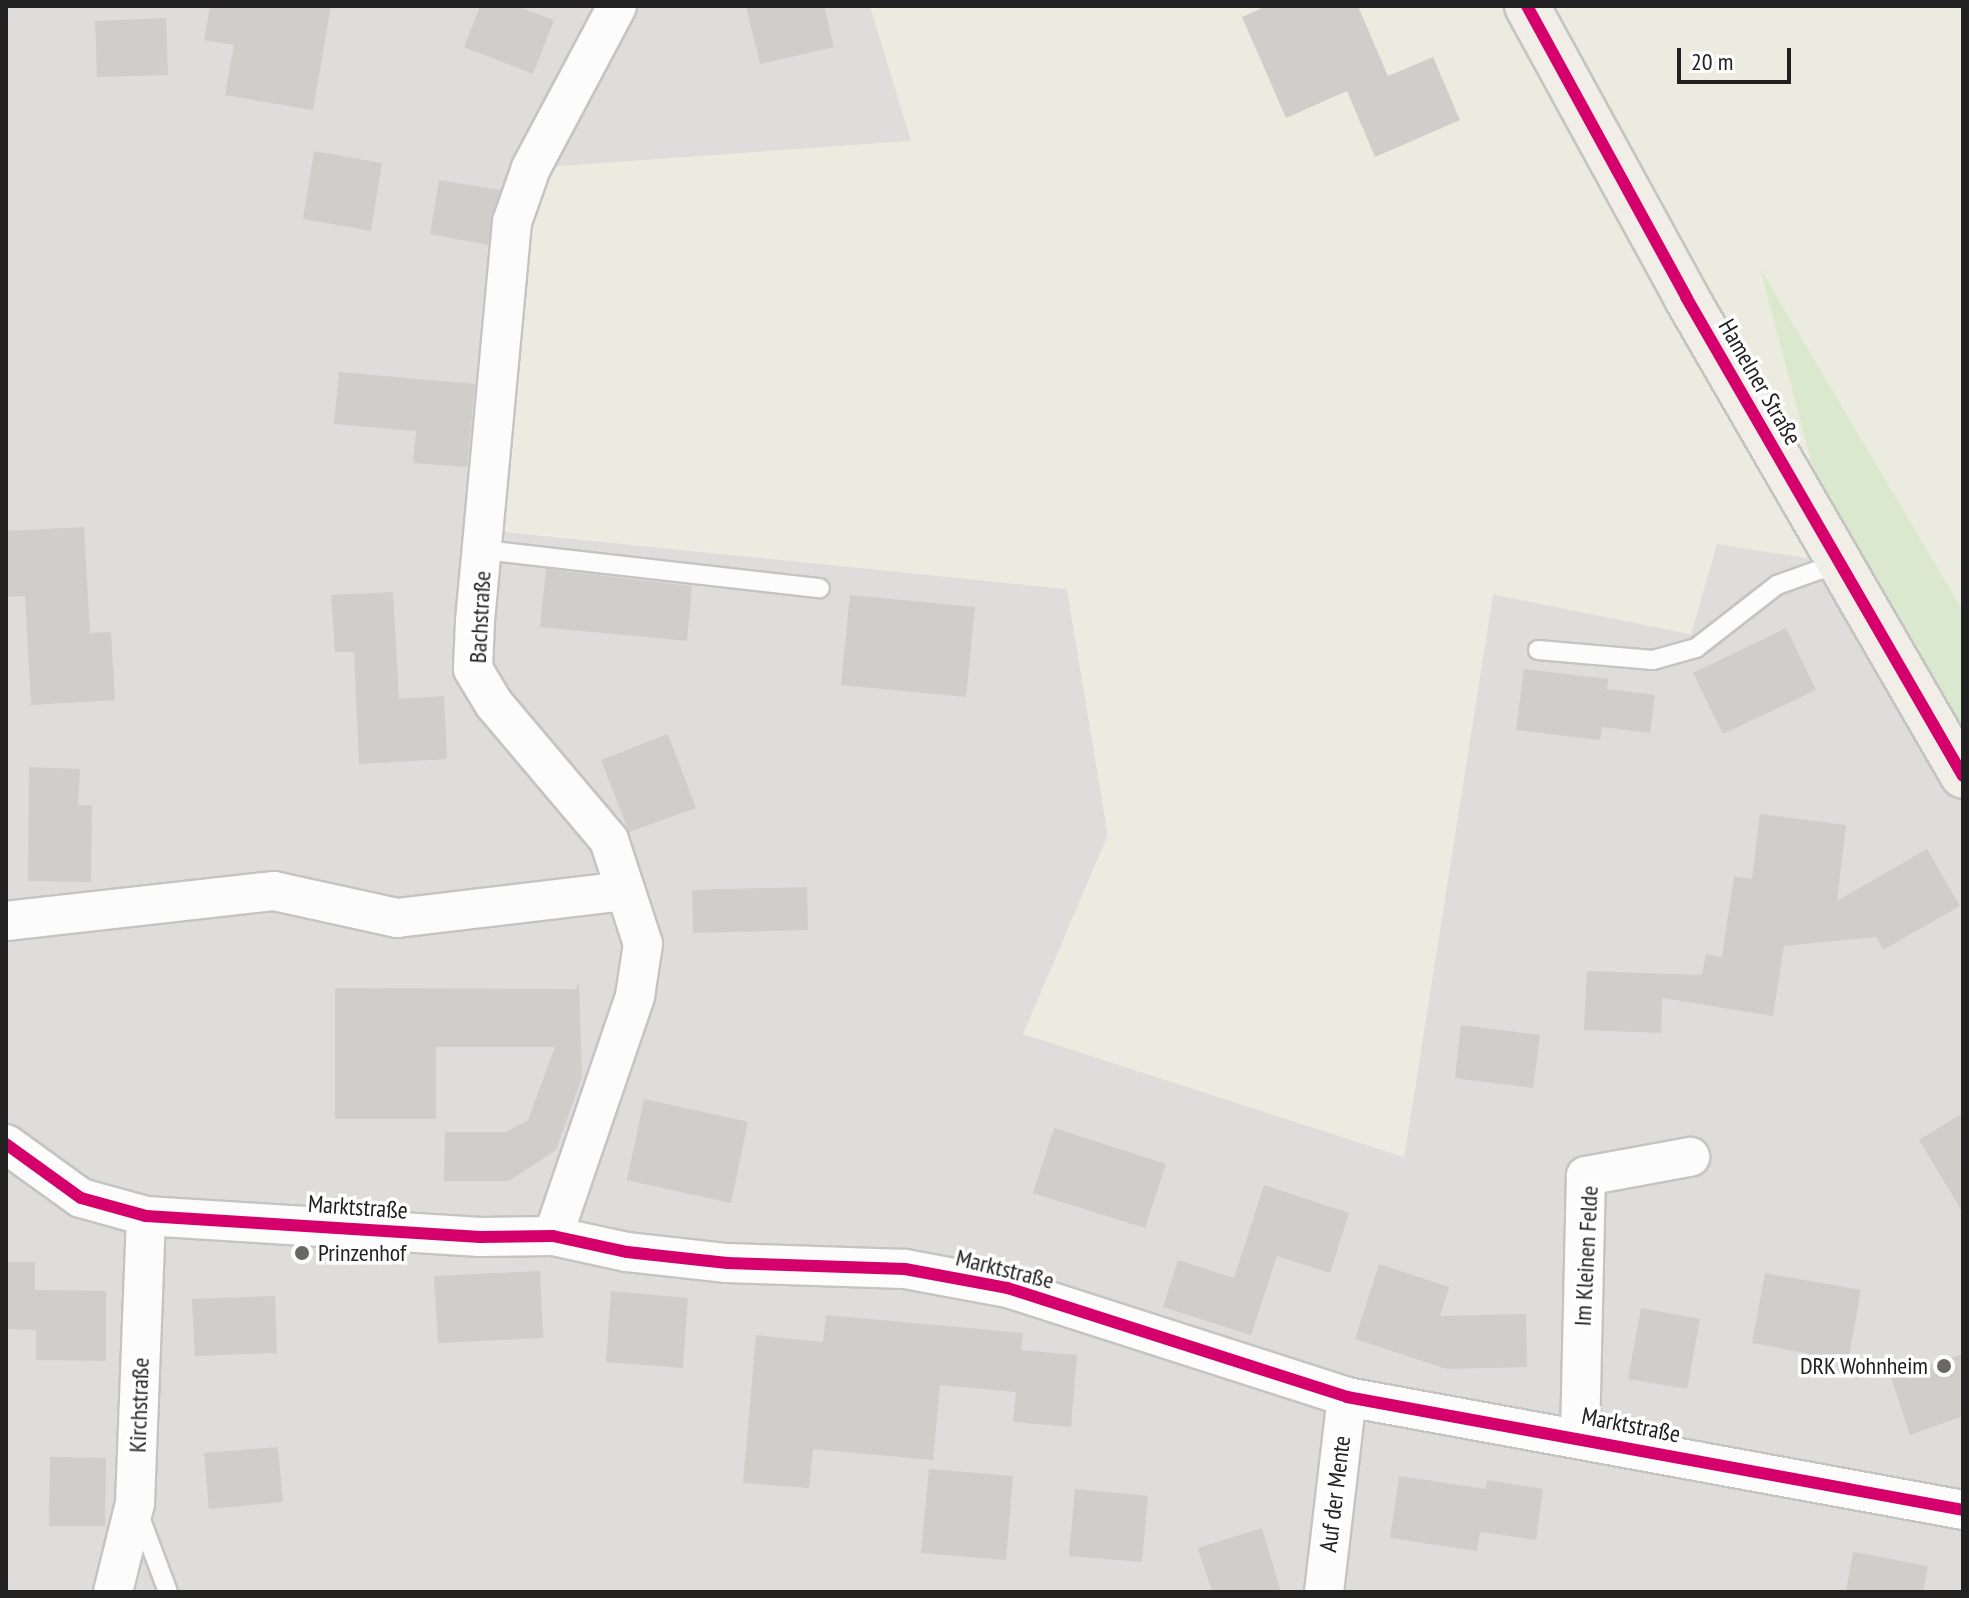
<!DOCTYPE html>
<html>
<head>
<meta charset="utf-8">
<style>
	body { margin:0 }
	#map { position:relative; width:1969px; height:1598px; overflow:hidden; background:#eeedea; font-family:"PT Sans Narrow",sans-serif }
	div>[style] { position:absolute }
	.residential>* { inset:0; background:#dedddb }
	.farmland>* { inset:0; background:#ebecdf }
	.grass>* { inset:0; background:#dae8cd }
	.building>* { inset:0; background:#cfcecb }
	.roads { filter:drop-shadow(2px 0 #c4c4c2) drop-shadow(-2px 0 #c4c4c2) drop-shadow(0 2px #c4c4c2) drop-shadow(0 -2px #c4c4c2) }
	.lane>* { height:18px; margin:-9px; padding:0 9px; transform-origin:9px; border-radius:9px; background:#fcfcfc }
	.street>* { height:38px; margin:-19px; padding:0 19px; transform-origin:19px; border-radius:19px; background:#fcfcfc }
	.primary>* { height:44px; margin:-22px; padding:0 22px; transform-origin:22px; border-radius:22px; background:#f1ede7 }
	.cycleway>* { height:12px; margin:-6px; padding:0 6px; transform-origin:6px; border-radius:6px; background:#d6006c }
	.dots>* { width:22px; height:22px; translate:-50% -50%; box-sizing:border-box; border:4px solid #fff; border-radius:50% }
	span { translate:-50% -50%; white-space:nowrap; text-align:center; line-height:1.15; -webkit-text-stroke:7px #fff; paint-order:stroke }
	.street-label { font-size:24px; color:#212121 }
	.poi-label { font-size:24px; color:#212121 }
	.left { translate:0 -50%; text-align:left }
	.right { translate:-100% -50%; text-align:right }
	.frame { position:absolute; inset:0; border:8px solid #212121; pointer-events:none }
	.scale { position:absolute; left:1677px; top:48px; width:114px; height:36px; box-sizing:border-box; border:4px solid #212121; border-top:0; padding-left:10px; font-size:24px; line-height:28px; white-space:nowrap; color:#212121; -webkit-text-stroke:6px #fff; paint-order:stroke }
</style>
</head>
<body>
<div id="map">
	<div class="residential">
		<div style="clip-path:polygon(6px 6px,870px 6px,912px 141px,531px 169px,487px 530px,1067px 589px,1108px 835px,1024px 1033px,1404px 1157px,1493px 594px,1690px 634px,1717px 543px,1838px 563px,1963px 776px,1963px 1592px,6px 1592px)"></div>
	</div>
	<div class="farmland">
		<div style="clip-path:polygon(870px 6px,1963px 6px,1963px 611px,1762px 271px,1838px 563px,1717px 544px,1691px 634px,1493px 594px,1404px 1157px,1023px 1034px,1108px 835px,1067px 589px,486px 529px,531px 168px,911px 141px)"></div>
	</div>
	<div class="grass">
		<div style="clip-path:polygon(1760px 268px,1963px 611px,1963px 776px,1838px 563px)"></div>
	</div>
	<div class="building">
		<div style="clip-path:polygon(210px 6px,331px 6px,313px 110px,225px 95px,234px 45px,204px 40px)"></div>
		<div style="clip-path:polygon(480px 6px,516px 6px,554px 20px,533px 74px,464px 47px)"></div>
		<div style="clip-path:polygon(746px 6px,824px 6px,834px 47px,760px 64px)"></div>
		<div style="clip-path:polygon(1267px 6px,1358px 6px,1388px 76px,1433px 57px,1460px 120px,1375px 157px,1347px 91px,1286px 118px,1242px 17px)"></div>
		<div style="clip-path:polygon(166px 18px,168px 75px,97px 77px,95px 21px)"></div>
		<div style="clip-path:polygon(314px 151px,382px 163px,371px 231px,303px 219px)"></div>
		<div style="clip-path:polygon(439px 180px,500px 190px,488px 245px,430px 234px)"></div>
		<div style="clip-path:polygon(339px 372px,475px 384px,467px 467px,413px 463px,416px 431px,334px 424px)"></div>
		<div style="clip-path:polygon(84px 527px,90px 633px,111px 632px,115px 700px,31px 705px,25px 596px,7px 597px,6px 531px)"></div>
		<div style="clip-path:polygon(546px 569px,692px 586px,687px 641px,540px 627px)"></div>
		<div style="clip-path:polygon(393px 592px,399px 699px,444px 696px,447px 759px,359px 764px,354px 652px,335px 652px,331px 595px)"></div>
		<div style="clip-path:polygon(850px 595px,975px 607px,966px 697px,841px 685px)"></div>
		<div style="clip-path:polygon(1786px 628px,1816px 690px,1723px 734px,1693px 673px)"></div>
		<div style="clip-path:polygon(1524px 669px,1608px 679px,1607px 689px,1655px 695px,1650px 733px,1602px 727px,1600px 740px,1516px 730px)"></div>
		<div style="clip-path:polygon(668px 734px,696px 808px,629px 832px,601px 760px)"></div>
		<div style="clip-path:polygon(29px 767px,80px 769px,78px 805px,92px 805px,91px 882px,28px 881px)"></div>
		<div style="clip-path:polygon(1760px 814px,1846px 825px,1837px 901px,1927px 849px,1960px 906px,1883px 950px,1876px 937px,1784px 946px,1773px 1016px,1662px 998px,1661px 1033px,1584px 1030px,1587px 971px,1702px 975px,1706px 954px,1722px 957px,1734px 876px,1752px 879px)"></div>
		<div style="clip-path:polygon(807px 887px,808px 930px,693px 933px,692px 890px)"></div>
		<div style="clip-path:polygon(579px 982px,582px 1077px,556px 1150px,509px 1181px,444px 1181px,445px 1132px,506px 1132px,528px 1120px,555px 1047px,436px 1047px,436px 1119px,335px 1119px,335px 988px,576px 989px)"></div>
		<div style="clip-path:polygon(1461px 1025px,1540px 1035px,1533px 1088px,1455px 1078px)"></div>
		<div style="clip-path:polygon(644px 1099px,748px 1122px,731px 1203px,627px 1180px)"></div>
		<div style="clip-path:polygon(1963px 1113px,1963px 1213px,1919px 1140px)"></div>
		<div style="clip-path:polygon(1054px 1128px,1166px 1164px,1145px 1228px,1033px 1193px)"></div>
		<div style="clip-path:polygon(1264px 1185px,1349px 1213px,1330px 1273px,1277px 1256px,1251px 1335px,1163px 1307px,1178px 1260px,1234px 1278px)"></div>
		<div style="clip-path:polygon(6px 1262px,35px 1262px,35px 1290px,106px 1291px,106px 1361px,36px 1360px,36px 1330px,6px 1329px)"></div>
		<div style="clip-path:polygon(1379px 1264px,1449px 1287px,1440px 1316px,1526px 1314px,1527px 1367px,1447px 1369px,1355px 1339px)"></div>
		<div style="clip-path:polygon(540px 1271px,543px 1338px,438px 1343px,434px 1276px)"></div>
		<div style="clip-path:polygon(1765px 1273px,1861px 1290px,1848px 1361px,1752px 1343px)"></div>
		<div style="clip-path:polygon(611px 1291px,688px 1298px,683px 1368px,606px 1362px)"></div>
		<div style="clip-path:polygon(275px 1296px,277px 1353px,195px 1356px,192px 1299px)"></div>
		<div style="clip-path:polygon(1641px 1308px,1700px 1319px,1687px 1389px,1628px 1379px)"></div>
		<div style="clip-path:polygon(826px 1315px,1023px 1333px,1021px 1350px,1077px 1355px,1071px 1427px,1013px 1422px,1016px 1392px,940px 1385px,933px 1460px,813px 1449px,809px 1488px,743px 1483px,756px 1335px,823px 1342px)"></div>
		<div style="clip-path:polygon(1963px 1354px,1963px 1416px,1910px 1435px,1891px 1377px)"></div>
		<div style="clip-path:polygon(278px 1447px,283px 1502px,209px 1509px,204px 1453px)"></div>
		<div style="clip-path:polygon(50px 1457px,106px 1458px,105px 1526px,49px 1526px)"></div>
		<div style="clip-path:polygon(929px 1469px,1013px 1476px,1006px 1560px,921px 1553px)"></div>
		<div style="clip-path:polygon(1399px 1476px,1486px 1489px,1487px 1480px,1543px 1489px,1536px 1540px,1480px 1532px,1477px 1551px,1390px 1538px)"></div>
		<div style="clip-path:polygon(1075px 1489px,1148px 1496px,1142px 1562px,1069px 1556px)"></div>
		<div style="clip-path:polygon(1262px 1528px,1281px 1592px,1212px 1592px,1198px 1548px)"></div>
		<div style="clip-path:polygon(1853px 1552px,1928px 1566px,1923px 1592px,1846px 1592px)"></div>
	</div>
	<div class="roads">
		<div class="lane">
			<div style="left:484px;top:550px;width:338px;rotate:6.5deg"></div>
			<div style="left:1538px;top:650px;width:115px;rotate:5deg"></div>
			<div style="left:1653px;top:660px;width:45px;rotate:-15.6deg"></div>
			<div style="left:1696px;top:648px;width:103px;rotate:-37.9deg"></div>
			<div style="left:1777px;top:585px;width:65px;rotate:-19.8deg"></div>
			<div style="left:138px;top:1512px;width:85px;rotate:69.4deg"></div>
		</div>
		<div class="street">
			<div style="left:6px;top:921px;width:270px;rotate:-6.4deg"></div>
			<div style="left:274px;top:891px;width:126px;rotate:12.4deg"></div>
			<div style="left:397px;top:918px;width:230px;rotate:-6.8deg"></div>
			<div style="left:6px;top:1144px;width:92px;rotate:35.8deg"></div>
			<div style="left:81px;top:1198px;width:67px;rotate:15.5deg"></div>
			<div style="left:146px;top:1216px;width:335px;rotate:3.6deg"></div>
			<div style="left:480px;top:1237px;width:73px;rotate:-0.8deg"></div>
			<div style="left:553px;top:1236px;width:76px;rotate:12.2deg"></div>
			<div style="left:627px;top:1252px;width:101px;rotate:6.3deg"></div>
			<div style="left:727px;top:1263px;width:178px;rotate:1.9deg"></div>
			<div style="left:905px;top:1269px;width:105px;rotate:10.5deg"></div>
			<div style="left:1008px;top:1288px;width:356px;rotate:17.8deg"></div>
			<div style="left:1347px;top:1397px;width:626px;rotate:10.39deg"></div>
			<div style="left:553px;top:1236px;width:254px;rotate:-71.1deg"></div>
			<div style="left:635px;top:996px;width:53px;rotate:-81.3deg"></div>
			<div style="left:643px;top:944px;width:109px;rotate:-108.1deg"></div>
			<div style="left:609px;top:840px;width:178px;rotate:-130.2deg"></div>
			<div style="left:494px;top:704px;width:41px;rotate:-121deg"></div>
			<div style="left:473px;top:669px;width:48px;rotate:-87.6deg"></div>
			<div style="left:475px;top:621px;width:401px;rotate:-84.7deg"></div>
			<div style="left:512px;top:222px;width:57px;rotate:-70.6deg"></div>
			<div style="left:531px;top:168px;width:183px;rotate:-62deg"></div>
			<div style="left:1580px;top:1438px;width:262px;rotate:-88.7deg"></div>
			<div style="left:1586px;top:1176px;width:106px;rotate:-10.4deg"></div>
			<div style="left:113px;top:1592px;width:92px;rotate:-76.1deg"></div>
			<div style="left:135px;top:1503px;width:287px;rotate:-87.8deg"></div>
			<div style="left:1324px;top:1592px;width:196px;rotate:-83.3deg"></div>
		</div>
		<div class="primary">
			<div style="left:1527px;top:6px;width:332px;rotate:61.3deg"></div>
			<div style="left:1686px;top:297px;width:553px;rotate:59.96deg"></div>
		</div>
	</div>
	<div class="cycleway">
		<div style="left:1527px;top:6px;width:332px;rotate:61.3deg"></div>
		<div style="left:1686px;top:297px;width:553px;rotate:59.96deg"></div>
		<div style="left:6px;top:1144px;width:92px;rotate:35.8deg"></div>
		<div style="left:81px;top:1198px;width:67px;rotate:15.5deg"></div>
		<div style="left:146px;top:1216px;width:335px;rotate:3.6deg"></div>
		<div style="left:480px;top:1237px;width:73px;rotate:-0.8deg"></div>
		<div style="left:553px;top:1236px;width:76px;rotate:12.2deg"></div>
		<div style="left:627px;top:1252px;width:101px;rotate:6.3deg"></div>
		<div style="left:727px;top:1263px;width:178px;rotate:1.9deg"></div>
		<div style="left:905px;top:1269px;width:105px;rotate:10.5deg"></div>
		<div style="left:1008px;top:1288px;width:356px;rotate:17.8deg"></div>
		<div style="left:1347px;top:1397px;width:626px;rotate:10.39deg"></div>
	</div>
	<div class="dots">
		<div style="left:302px;top:1253px;background:#696867"></div>
		<div style="left:1944px;top:1366px;background:#696867"></div>
	</div>
	<div class="street-label">
		<span style="left:1760px;top:382px;rotate:60deg">Hamelner Straße</span>
		<span style="left:480px;top:617px;rotate:-87deg">Bachstraße</span>
		<span style="left:358px;top:1207px;rotate:4deg">Marktstraße</span>
		<span style="left:1586px;top:1256px;rotate:-87deg">Im Kleinen Felde</span>
		<span style="left:1005px;top:1269px;rotate:14deg">Marktstraße</span>
		<span style="left:139px;top:1405px;rotate:-88deg">Kirchstraße</span>
		<span style="left:1631px;top:1425px;rotate:11deg">Marktstraße</span>
		<span style="left:1335px;top:1494px;rotate:-83deg">Auf der Mente</span>
	</div>
	<div class="poi-label">
		<span class="left" style="left:318px;top:1253px">Prinzenhof</span>
		<span class="right" style="left:1928px;top:1366px">DRK Wohnheim</span>
	</div>
	<div class="frame"></div>
	<div class="scale">20 m</div>
</div>
</body>
</html>
